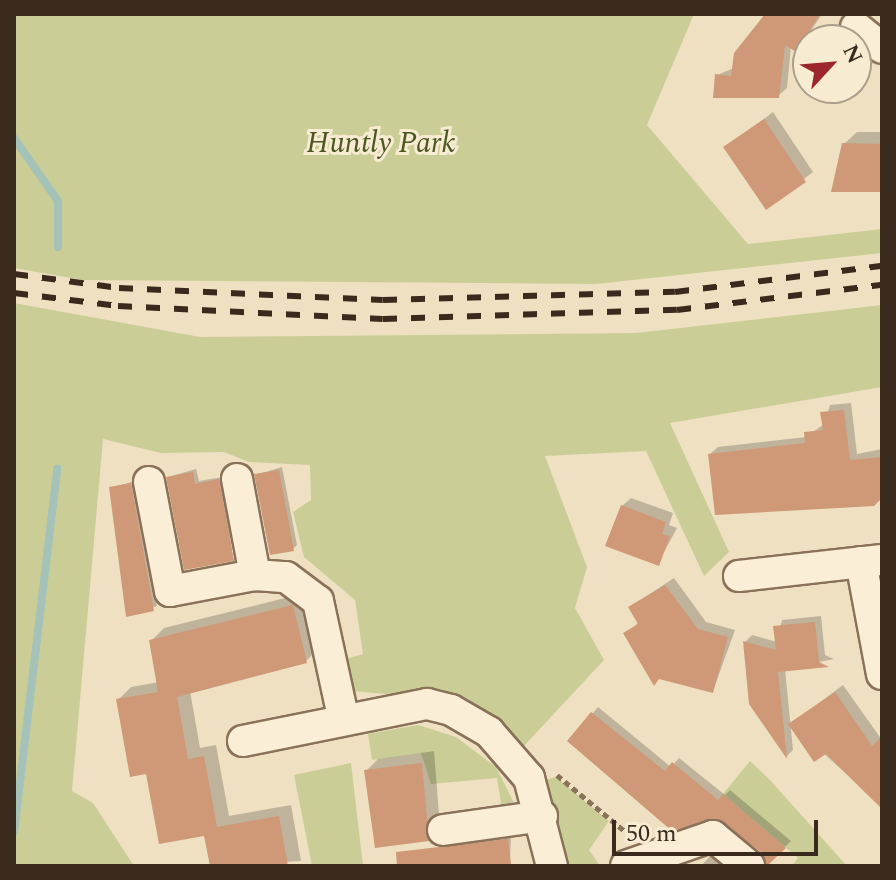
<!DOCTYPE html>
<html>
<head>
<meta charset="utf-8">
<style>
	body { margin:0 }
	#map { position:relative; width:896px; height:880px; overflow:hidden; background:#efe0c2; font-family:Spectral,serif }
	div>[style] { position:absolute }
	.green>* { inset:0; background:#cace96 }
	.shadow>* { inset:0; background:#0003 }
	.stream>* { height:8px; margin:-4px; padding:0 4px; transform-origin:4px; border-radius:4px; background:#a5c2b8 }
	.building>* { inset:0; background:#cf9877 }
	.path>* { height:5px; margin-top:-2.5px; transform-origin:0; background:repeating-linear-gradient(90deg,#8a7159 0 6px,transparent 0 10px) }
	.roads { filter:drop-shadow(2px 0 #8a7159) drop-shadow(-2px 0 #8a7159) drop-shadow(0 2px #8a7159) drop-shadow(0 -2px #8a7159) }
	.minor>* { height:30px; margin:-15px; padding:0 15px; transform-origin:15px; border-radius:15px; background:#faeed6 }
	.rail>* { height:6px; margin-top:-3px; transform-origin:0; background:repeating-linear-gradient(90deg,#392a1d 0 14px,transparent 0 28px) }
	span { translate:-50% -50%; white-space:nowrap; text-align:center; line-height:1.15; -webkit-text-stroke:6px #f7ebd2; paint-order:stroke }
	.park-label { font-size:30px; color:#4c5723; font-style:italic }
	.frame { position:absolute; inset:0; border:16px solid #392a1d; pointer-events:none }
	.north { position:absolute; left:792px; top:24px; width:80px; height:80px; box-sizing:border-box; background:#f7ebd2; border:2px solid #ab9e8a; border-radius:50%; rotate:64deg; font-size:22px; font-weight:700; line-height:32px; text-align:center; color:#392a1d }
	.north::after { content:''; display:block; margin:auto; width:28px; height:36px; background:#9b272c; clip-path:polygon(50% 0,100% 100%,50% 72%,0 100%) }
	.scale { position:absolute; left:612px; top:820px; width:206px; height:36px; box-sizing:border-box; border:4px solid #392a1d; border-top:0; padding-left:10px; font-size:24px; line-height:28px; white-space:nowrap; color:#392a1d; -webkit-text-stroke:6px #f7ebd2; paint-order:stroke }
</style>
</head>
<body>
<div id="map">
	<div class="green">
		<div style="clip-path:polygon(14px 14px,694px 14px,647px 125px,748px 244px,882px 229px,882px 253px,596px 284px,82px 280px,14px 268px)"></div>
		<div style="clip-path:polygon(14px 303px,200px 337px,636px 333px,882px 305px,882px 387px,670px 423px,729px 552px,704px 576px,646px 451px,545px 456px,587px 567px,575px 608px,604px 660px,523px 747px,471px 702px,353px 691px,339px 661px,363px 654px,355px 600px,304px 557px,293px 512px,311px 500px,310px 465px,249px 462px,224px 452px,161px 453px,103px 439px,72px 791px,93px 803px,134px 866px,14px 866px)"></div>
		<div style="clip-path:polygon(418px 725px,456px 737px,496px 767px,516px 807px,502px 810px,497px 778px,431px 784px,421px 753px,372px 760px,368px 734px)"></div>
		<div style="clip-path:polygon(750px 761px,770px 780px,847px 866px,792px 866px,798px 858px,723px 794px)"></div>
		<div style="clip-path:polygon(351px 763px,363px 866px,312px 866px,294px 775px)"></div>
		<div style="clip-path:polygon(556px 777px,609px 821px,589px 850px,600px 866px,564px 866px,545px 780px)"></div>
	</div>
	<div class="shadow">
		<div style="clip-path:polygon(766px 14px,822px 14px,804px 41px,791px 46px,787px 88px,778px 96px,717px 75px,734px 68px)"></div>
		<div style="clip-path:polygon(773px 112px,813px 172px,767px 207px,726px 147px)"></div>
		<div style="clip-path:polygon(857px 132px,882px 132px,882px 190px,844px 144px)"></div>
		<div style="clip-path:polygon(851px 403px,857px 454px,882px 449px,882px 496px,710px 454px,718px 447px,806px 437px,824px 424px,830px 405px)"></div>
		<div style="clip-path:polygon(282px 467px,297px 545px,293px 549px,256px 475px)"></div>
		<div style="clip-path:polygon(196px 469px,199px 481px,223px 477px,233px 559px,168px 477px)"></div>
		<div style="clip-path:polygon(135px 481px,157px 606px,128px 614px,111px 488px)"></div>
		<div style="clip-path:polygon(631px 498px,673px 513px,669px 525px,677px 528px,658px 563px,622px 506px)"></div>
		<div style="clip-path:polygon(674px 578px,706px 622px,735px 630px,713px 691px,626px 634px,639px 622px,630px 607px)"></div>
		<div style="clip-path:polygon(305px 593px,318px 649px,306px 661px,190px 691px,200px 748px,216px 745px,229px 816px,291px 805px,301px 861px,212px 866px,206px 833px,148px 772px,118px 700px,131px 687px,159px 682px,152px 640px,164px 628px)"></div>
		<div style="clip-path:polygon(821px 616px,825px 655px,834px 659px,785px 669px,793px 750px,787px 756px,751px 703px,745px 642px,752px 635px,777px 642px,782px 620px)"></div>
		<div style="clip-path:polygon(843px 685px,882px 740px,882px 806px,791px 724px)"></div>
		<div style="clip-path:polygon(598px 707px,671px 767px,679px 758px,725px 795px,730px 790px,791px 841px,765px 866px,763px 852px,725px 820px,570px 741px)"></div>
		<div style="clip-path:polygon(434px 751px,440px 826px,428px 839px,366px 771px,378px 759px)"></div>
		<div style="clip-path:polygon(511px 836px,510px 862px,440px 866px,441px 844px)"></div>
		<div style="clip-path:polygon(711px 855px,729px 866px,701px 866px)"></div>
	</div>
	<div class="stream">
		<div style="left:14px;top:138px;width:77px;rotate:55.1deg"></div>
		<div style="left:58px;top:201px;width:46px;rotate:90deg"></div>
		<div style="left:14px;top:832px;width:366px;rotate:-83.2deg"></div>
	</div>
	<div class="building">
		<div style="clip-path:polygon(765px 14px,820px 14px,796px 52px,785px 45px,779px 98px,713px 98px,715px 74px,731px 76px,734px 53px)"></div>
		<div style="clip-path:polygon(764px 119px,806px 182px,766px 210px,723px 147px)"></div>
		<div style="clip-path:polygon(842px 143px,882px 144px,882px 192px,831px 192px)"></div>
		<div style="clip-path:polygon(844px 410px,850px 460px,882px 457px,882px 498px,874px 506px,715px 515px,708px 454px,805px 443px,804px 432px,823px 430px,820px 412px)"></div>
		<div style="clip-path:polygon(279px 470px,294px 551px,270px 555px,254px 474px)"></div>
		<div style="clip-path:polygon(193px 472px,195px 484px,219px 479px,234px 561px,184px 570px,166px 477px)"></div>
		<div style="clip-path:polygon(131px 483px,154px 611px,126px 617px,109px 487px)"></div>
		<div style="clip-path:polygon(621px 505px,666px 522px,662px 534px,670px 536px,659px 566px,605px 546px)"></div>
		<div style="clip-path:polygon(665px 585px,698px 629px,728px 637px,713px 693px,659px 679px,654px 686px,623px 633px,638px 624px,628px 607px)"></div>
		<div style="clip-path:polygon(293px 605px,307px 663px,177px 697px,188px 759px,204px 756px,217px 827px,279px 816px,288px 866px,210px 866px,204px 836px,159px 844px,146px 774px,130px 777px,116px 699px,158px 692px,149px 640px)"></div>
		<div style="clip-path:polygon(815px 622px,819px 662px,829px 667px,778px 672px,787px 759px,749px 704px,743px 641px,776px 650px,773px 626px)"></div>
		<div style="clip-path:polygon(835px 692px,872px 746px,882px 736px,882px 809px,826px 754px,814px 762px,788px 724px)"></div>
		<div style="clip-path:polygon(591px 712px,665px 771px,672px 762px,718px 800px,723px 794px,786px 848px,767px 866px,761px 852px,717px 819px,672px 831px,567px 741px)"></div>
		<div style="clip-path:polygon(422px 763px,429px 841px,375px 848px,364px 770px)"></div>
		<div style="clip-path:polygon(508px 839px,511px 864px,397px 866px,396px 852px)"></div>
	</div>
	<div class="path">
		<div style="left:557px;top:775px;width:97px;rotate:39.6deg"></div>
	</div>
	<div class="roads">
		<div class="minor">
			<div style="left:856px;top:27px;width:33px;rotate:39deg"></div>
			<div style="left:237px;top:479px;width:98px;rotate:79.4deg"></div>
			<div style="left:149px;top:482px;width:111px;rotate:79.1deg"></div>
			<div style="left:170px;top:591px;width:86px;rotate:-10.7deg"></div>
			<div style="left:255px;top:575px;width:31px;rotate:4deg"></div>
			<div style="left:286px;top:577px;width:40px;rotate:37deg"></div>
			<div style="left:318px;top:601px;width:119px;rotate:77.8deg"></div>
			<div style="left:861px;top:562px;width:114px;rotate:79.4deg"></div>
			<div style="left:739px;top:576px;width:144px;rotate:-6.4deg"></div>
			<div style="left:243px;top:741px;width:188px;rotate:-11.4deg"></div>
			<div style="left:427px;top:704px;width:25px;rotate:14deg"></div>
			<div style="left:451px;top:710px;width:44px;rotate:30.1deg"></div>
			<div style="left:489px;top:732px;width:61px;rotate:49deg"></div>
			<div style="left:529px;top:778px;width:91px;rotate:75.4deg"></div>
			<div style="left:443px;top:830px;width:100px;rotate:-8deg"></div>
			<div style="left:626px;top:866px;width:92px;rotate:-19deg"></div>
			<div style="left:713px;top:836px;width:47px;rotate:39.8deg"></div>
		</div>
	</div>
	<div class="rail">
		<div style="left:14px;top:274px;width:106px;rotate:7.6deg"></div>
		<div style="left:119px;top:288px;width:264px;rotate:2.6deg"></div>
		<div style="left:383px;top:300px;width:292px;rotate:-1.6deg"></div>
		<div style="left:675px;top:292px;width:209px;rotate:-7.2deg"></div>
		<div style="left:14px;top:293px;width:105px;rotate:7.1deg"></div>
		<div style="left:118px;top:306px;width:265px;rotate:2.8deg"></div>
		<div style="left:383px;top:319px;width:294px;rotate:-1.8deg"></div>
		<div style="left:677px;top:310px;width:207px;rotate:-7deg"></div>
	</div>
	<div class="park-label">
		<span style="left:381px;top:143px">Huntly Park</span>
	</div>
	<div class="frame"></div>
	<div class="north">N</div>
	<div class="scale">50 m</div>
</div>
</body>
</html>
